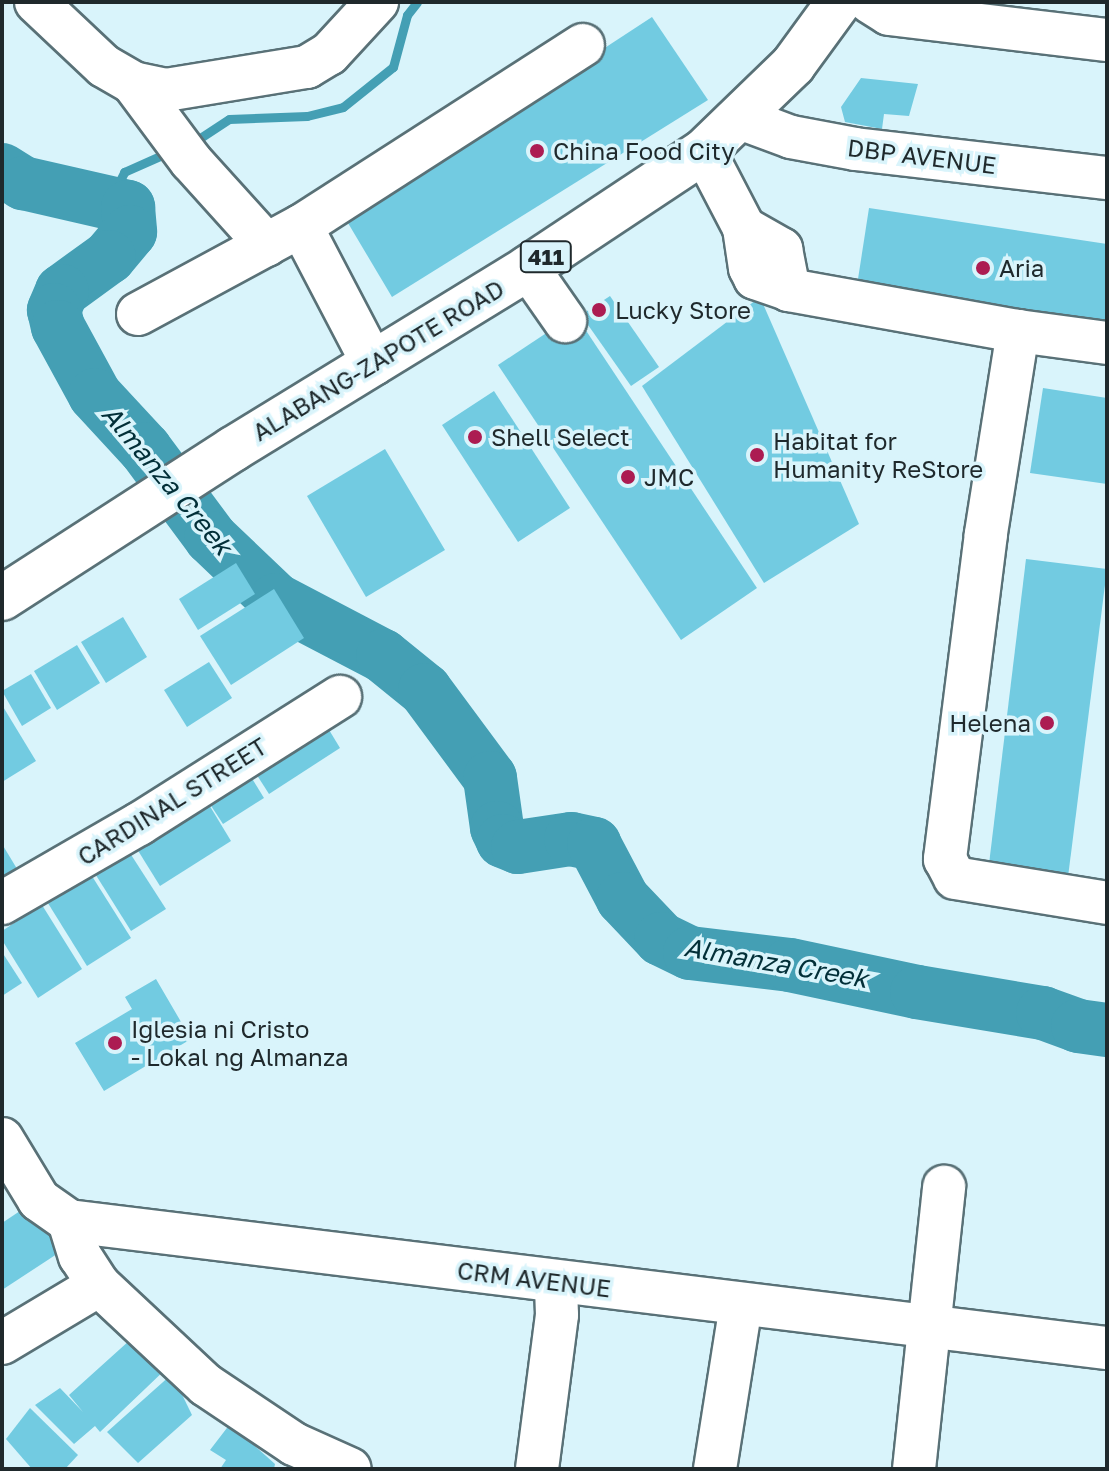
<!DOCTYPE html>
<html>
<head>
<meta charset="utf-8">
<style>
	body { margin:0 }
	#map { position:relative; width:1109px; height:1471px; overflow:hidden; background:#d9f4fb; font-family:"Golos Text",sans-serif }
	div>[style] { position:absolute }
	.stream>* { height:9px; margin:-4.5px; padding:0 4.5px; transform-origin:4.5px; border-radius:4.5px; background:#449fb4 }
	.river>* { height:54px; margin:-27px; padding:0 27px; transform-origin:27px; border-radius:27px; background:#449fb4 }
	.building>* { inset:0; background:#72cbe1 }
	.roads { filter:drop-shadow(2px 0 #597177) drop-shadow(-2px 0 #597177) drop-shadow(0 2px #597177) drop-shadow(0 -2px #597177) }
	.minor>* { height:42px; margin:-21px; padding:0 21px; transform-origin:21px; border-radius:21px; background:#fff }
	.highway>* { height:44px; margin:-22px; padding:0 22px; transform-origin:22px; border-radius:22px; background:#fff }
	.dots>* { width:22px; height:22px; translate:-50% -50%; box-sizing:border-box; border:4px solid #d9f4fb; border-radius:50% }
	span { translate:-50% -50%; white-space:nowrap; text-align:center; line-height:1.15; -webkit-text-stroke:7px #d9f4fb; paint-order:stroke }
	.shield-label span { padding:2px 6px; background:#d9f4fb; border:2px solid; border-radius:6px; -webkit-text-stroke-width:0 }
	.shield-label { font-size:22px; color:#1f292c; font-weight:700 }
	.poi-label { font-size:24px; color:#1f292c }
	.left { translate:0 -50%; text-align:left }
	.right { translate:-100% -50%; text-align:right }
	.street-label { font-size:24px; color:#1f292c }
	.water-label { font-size:26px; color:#022f38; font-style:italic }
	.frame { position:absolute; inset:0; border:4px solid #1f292c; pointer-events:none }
</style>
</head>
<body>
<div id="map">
	<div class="stream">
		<div style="left:191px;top:144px;width:45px;rotate:-33.3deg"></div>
		<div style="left:229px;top:119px;width:78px;rotate:-2.2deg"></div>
		<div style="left:307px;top:116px;width:37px;rotate:-14deg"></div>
		<div style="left:343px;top:107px;width:64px;rotate:-38.7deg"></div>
		<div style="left:393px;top:67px;width:54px;rotate:-74.9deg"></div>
		<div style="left:407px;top:15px;width:16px;rotate:-52deg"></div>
		<div style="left:109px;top:202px;width:34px;rotate:-63deg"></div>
		<div style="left:124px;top:172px;width:49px;rotate:-24deg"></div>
	</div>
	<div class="river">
		<div style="left:2px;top:170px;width:25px;rotate:32deg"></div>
		<div style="left:23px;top:183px;width:108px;rotate:12.9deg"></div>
		<div style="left:128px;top:207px;width:25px;rotate:85deg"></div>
		<div style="left:130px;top:232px;width:33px;rotate:130deg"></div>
		<div style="left:109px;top:257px;width:58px;rotate:144.1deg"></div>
		<div style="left:62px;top:291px;width:21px;rotate:113deg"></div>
		<div style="left:54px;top:310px;width:17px;rotate:77deg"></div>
		<div style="left:58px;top:327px;width:77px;rotate:61.4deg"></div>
		<div style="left:95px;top:395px;width:74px;rotate:47.2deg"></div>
		<div style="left:145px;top:449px;width:111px;rotate:53.4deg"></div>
		<div style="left:211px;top:538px;width:90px;rotate:43.6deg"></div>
		<div style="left:276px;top:600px;width:121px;rotate:27.6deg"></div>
		<div style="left:383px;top:656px;width:54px;rotate:39deg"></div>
		<div style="left:425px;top:690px;width:109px;rotate:53.5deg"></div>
		<div style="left:490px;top:778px;width:50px;rotate:82deg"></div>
		<div style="left:497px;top:828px;width:14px;rotate:65deg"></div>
		<div style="left:503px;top:841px;width:16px;rotate:22deg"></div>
		<div style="left:518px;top:847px;width:54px;rotate:-8.6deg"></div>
		<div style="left:571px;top:839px;width:24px;rotate:12deg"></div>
		<div style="left:594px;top:844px;width:62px;rotate:62.2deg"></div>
		<div style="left:623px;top:899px;width:55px;rotate:46.5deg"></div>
		<div style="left:661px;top:939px;width:32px;rotate:26deg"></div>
		<div style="left:690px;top:953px;width:101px;rotate:6.8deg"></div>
		<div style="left:790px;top:965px;width:130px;rotate:12deg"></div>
		<div style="left:917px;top:992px;width:128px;rotate:9.5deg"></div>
		<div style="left:1043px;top:1013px;width:37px;rotate:20deg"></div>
		<div style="left:1078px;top:1026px;width:29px;rotate:8deg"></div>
	</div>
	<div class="building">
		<div style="clip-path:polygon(652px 17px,708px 100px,392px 297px,345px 218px)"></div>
		<div style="clip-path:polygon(861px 78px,918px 84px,909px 116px,884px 114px,882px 129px,845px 122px,841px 107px)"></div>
		<div style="clip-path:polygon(869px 208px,1107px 244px,1107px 330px,856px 292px)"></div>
		<div style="clip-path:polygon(610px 296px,659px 367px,631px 386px,581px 315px)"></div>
		<div style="clip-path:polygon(760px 297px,859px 524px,764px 583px,642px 386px)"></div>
		<div style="clip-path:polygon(575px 314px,757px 588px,681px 640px,498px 365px)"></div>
		<div style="clip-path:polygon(1043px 388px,1107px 398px,1107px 484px,1030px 473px)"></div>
		<div style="clip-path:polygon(494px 391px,570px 508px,518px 542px,442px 425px)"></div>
		<div style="clip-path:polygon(385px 449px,445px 550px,366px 597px,307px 496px)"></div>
		<div style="clip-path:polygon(1026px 559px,1107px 569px,1068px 877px,989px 864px)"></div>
		<div style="clip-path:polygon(236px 563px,255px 594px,198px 630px,179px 599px)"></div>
		<div style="clip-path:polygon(274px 589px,304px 638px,231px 685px,200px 636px)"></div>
		<div style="clip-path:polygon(123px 617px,147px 657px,106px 683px,81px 642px)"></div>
		<div style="clip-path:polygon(77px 645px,100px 683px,57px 710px,34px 671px)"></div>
		<div style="clip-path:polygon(209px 662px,232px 698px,187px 727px,164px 690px)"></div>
		<div style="clip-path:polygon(31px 674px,51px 708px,22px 726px,2px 691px)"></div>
		<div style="clip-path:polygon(2px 705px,36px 761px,2px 782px)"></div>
		<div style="clip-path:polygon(320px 715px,340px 748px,269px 794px,248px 761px)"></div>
		<div style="clip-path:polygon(242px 762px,264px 798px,223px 824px,200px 789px)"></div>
		<div style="clip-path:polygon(208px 803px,231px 841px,160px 886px,137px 849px)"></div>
		<div style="clip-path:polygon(2px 844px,25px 882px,2px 897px)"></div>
		<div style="clip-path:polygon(128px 850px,166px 909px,131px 931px,94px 872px)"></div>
		<div style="clip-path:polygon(90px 873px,131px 938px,87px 966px,46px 900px)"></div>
		<div style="clip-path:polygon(42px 905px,82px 969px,38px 998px,2px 940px,2px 931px)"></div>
		<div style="clip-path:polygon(2px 952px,22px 983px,2px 996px)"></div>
		<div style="clip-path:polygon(156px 979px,191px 1039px,104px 1091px,75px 1043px,132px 1009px,125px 997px)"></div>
		<div style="clip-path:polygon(29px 1205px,60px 1252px,2px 1290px,2px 1223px)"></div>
		<div style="clip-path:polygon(140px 1331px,169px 1366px,100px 1432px,95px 1426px,74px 1444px,35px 1405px,60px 1388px,83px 1412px,69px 1395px)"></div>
		<div style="clip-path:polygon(172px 1374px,192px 1415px,138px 1463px,107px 1432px)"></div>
		<div style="clip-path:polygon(30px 1408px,78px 1455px,65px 1469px,32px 1469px,6px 1439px)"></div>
		<div style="clip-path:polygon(230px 1424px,275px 1464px,274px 1469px,220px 1469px,226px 1460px,210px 1450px)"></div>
	</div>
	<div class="roads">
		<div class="minor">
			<div style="left:36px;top:2px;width:93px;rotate:43.3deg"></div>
			<div style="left:104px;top:66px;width:34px;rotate:30deg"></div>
			<div style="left:133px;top:83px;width:34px;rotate:12deg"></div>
			<div style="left:166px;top:90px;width:143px;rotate:-9.3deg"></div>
			<div style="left:307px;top:67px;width:26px;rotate:-31deg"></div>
			<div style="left:329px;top:54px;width:71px;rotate:-47.3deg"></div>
			<div style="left:870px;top:2px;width:22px;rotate:32deg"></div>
			<div style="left:889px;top:14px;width:220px;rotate:6.8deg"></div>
			<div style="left:133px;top:83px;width:97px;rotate:53.4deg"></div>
			<div style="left:191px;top:161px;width:113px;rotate:47.9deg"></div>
			<div style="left:740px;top:118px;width:54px;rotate:20.4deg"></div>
			<div style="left:791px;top:137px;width:65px;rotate:10.6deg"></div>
			<div style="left:855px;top:149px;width:254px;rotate:6.6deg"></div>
			<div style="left:704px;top:151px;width:87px;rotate:62.5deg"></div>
			<div style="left:744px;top:228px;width:40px;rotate:81.5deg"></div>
			<div style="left:750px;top:268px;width:11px;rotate:63deg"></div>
			<div style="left:755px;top:278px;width:36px;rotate:19deg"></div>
			<div style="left:789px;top:290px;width:233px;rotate:10.2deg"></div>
			<div style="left:1018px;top:331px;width:90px;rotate:7.7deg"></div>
			<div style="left:301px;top:226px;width:156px;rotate:62.4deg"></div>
			<div style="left:744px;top:228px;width:43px;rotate:29.6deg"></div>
			<div style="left:781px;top:249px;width:42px;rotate:79deg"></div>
			<div style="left:528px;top:268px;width:65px;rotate:55.1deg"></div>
			<div style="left:138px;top:314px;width:185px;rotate:-28.4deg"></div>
			<div style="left:301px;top:226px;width:335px;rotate:-32.7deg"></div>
			<div style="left:1018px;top:331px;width:206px;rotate:99deg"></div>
			<div style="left:986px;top:534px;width:328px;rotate:97.2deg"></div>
			<div style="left:945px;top:859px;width:21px;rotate:62deg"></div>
			<div style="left:955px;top:878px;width:154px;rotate:9.3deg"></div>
			<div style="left:2px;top:903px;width:158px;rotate:-30deg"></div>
			<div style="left:139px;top:824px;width:238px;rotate:-32.3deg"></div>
			<div style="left:2px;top:1139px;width:71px;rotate:58.8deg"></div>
			<div style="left:39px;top:1200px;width:37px;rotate:35deg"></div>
			<div style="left:69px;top:1221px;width:1046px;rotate:6.98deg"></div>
			<div style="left:69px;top:1221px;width:37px;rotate:73deg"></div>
			<div style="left:80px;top:1256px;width:35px;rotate:57deg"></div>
			<div style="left:99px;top:1285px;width:146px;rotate:43.1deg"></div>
			<div style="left:206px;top:1385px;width:106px;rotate:33.8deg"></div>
			<div style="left:294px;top:1444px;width:61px;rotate:24.1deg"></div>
			<div style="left:2px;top:1343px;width:113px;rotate:-30.9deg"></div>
			<div style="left:537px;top:1469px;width:155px;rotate:-82.6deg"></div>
			<div style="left:557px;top:1315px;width:33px;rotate:-92deg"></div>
			<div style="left:715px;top:1469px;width:167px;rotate:-81deg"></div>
			<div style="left:914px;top:1469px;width:284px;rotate:-83.9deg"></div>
		</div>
		<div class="highway">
			<div style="left:2px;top:598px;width:275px;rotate:-32.8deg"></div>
			<div style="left:233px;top:449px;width:346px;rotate:-31.5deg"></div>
			<div style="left:528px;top:268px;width:211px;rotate:-33.6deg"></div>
			<div style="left:704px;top:151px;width:124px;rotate:-44deg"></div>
			<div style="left:793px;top:65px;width:78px;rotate:-53.9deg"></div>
		</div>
	</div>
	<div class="dots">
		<div style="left:537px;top:151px;background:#ac1c52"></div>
		<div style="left:983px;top:268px;background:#ac1c52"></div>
		<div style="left:599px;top:310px;background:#ac1c52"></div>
		<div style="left:475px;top:437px;background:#ac1c52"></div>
		<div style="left:757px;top:455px;background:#ac1c52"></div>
		<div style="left:628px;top:477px;background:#ac1c52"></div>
		<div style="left:1047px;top:723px;background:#ac1c52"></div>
		<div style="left:115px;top:1043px;background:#ac1c52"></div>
	</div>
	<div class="shield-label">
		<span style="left:546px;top:257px">411</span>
	</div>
	<div class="poi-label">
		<span class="left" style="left:553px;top:151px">China Food City</span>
		<span class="left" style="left:999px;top:268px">Aria</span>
		<span class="left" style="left:615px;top:310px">Lucky Store</span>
		<span class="left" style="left:491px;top:437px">Shell Select</span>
		<span class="left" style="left:773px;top:455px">Habitat for<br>Humanity ReStore</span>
		<span class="left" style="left:644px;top:477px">JMC</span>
		<span class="right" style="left:1031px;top:723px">Helena</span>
		<span class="left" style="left:131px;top:1043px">Iglesia ni Cristo<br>- Lokal ng Almanza</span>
	</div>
	<div class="street-label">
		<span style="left:922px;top:156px;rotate:7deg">DBP AVENUE</span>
		<span style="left:378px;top:360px;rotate:-31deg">ALABANG-ZAPOTE ROAD</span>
		<span style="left:172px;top:801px;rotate:-32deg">CARDINAL STREET</span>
		<span style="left:534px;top:1279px;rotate:7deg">CRM AVENUE</span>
	</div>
	<div class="water-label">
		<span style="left:167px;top:480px;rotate:50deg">Almanza Creek</span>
		<span style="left:776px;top:963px;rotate:10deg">Almanza Creek</span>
	</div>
	<div class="frame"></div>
</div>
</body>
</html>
